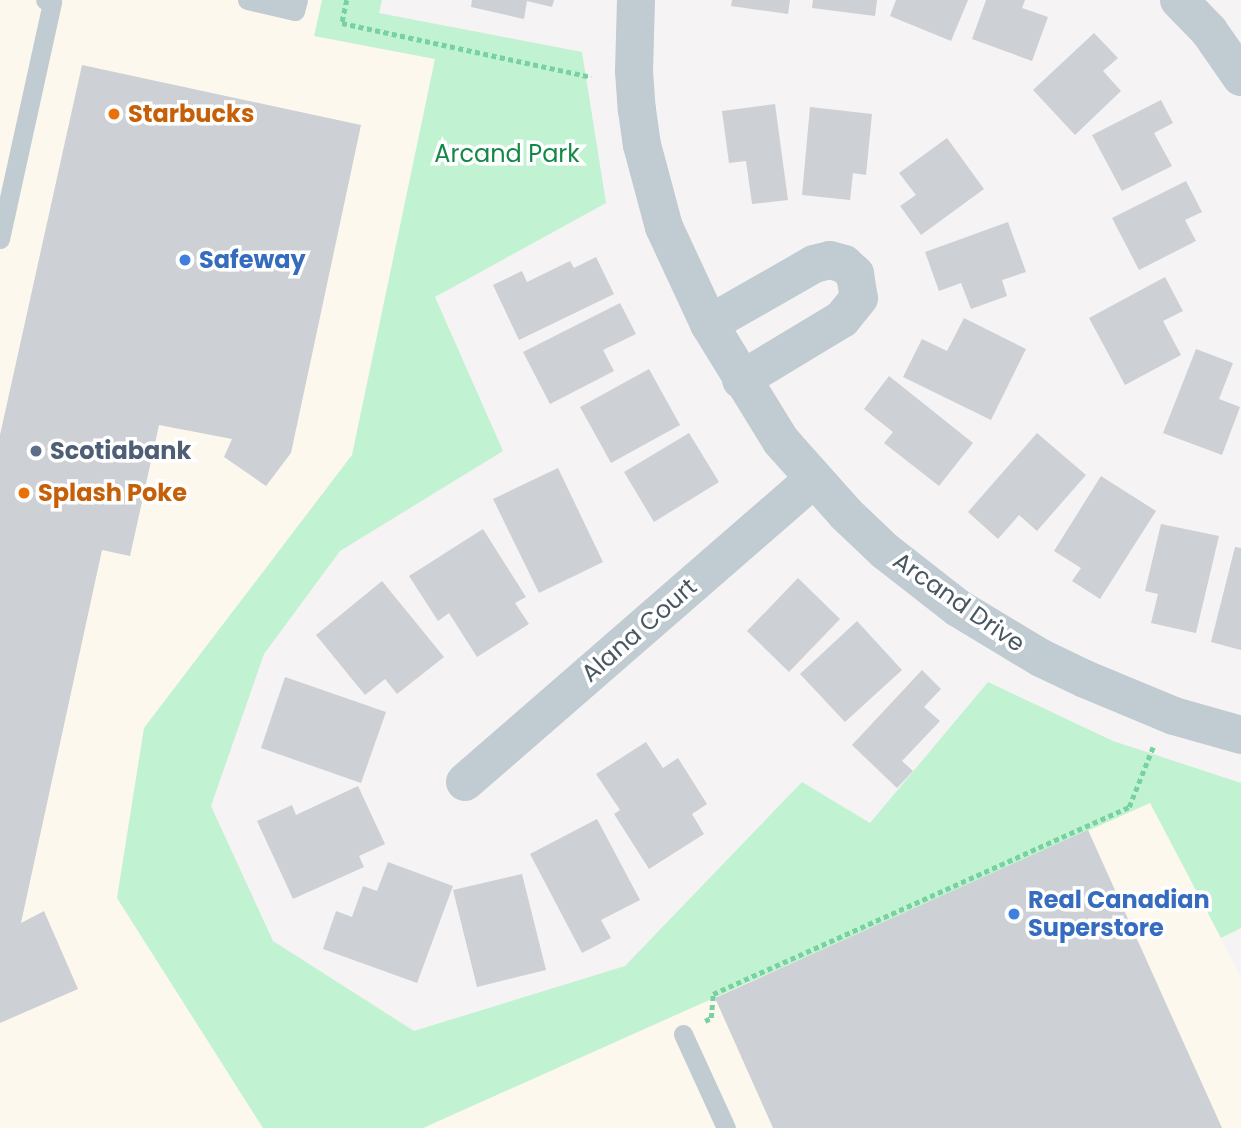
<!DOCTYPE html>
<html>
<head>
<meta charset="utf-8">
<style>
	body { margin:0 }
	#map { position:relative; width:1241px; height:1128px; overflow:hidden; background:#f5f3f3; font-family:Poppins,sans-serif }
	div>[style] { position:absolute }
	.commercial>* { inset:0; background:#fdf8ee }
	.green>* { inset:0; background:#c1f2d2 }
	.building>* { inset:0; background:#cdd0d5 }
	.path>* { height:4.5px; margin-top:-2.25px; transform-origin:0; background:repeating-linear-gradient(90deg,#78d2a0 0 5px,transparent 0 8.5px) }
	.service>* { height:19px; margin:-9.5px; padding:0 9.5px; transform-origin:9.5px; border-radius:9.5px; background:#c0cbd2 }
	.minor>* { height:38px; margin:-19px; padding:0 19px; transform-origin:19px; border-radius:19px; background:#c0cbd2 }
	.dots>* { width:19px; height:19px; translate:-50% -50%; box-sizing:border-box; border:4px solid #fff; border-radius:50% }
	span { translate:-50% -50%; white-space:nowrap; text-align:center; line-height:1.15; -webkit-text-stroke:7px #fff; paint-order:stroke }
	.food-label { font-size:24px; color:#c56008; font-weight:700 }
	.left { translate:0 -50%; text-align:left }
	.park-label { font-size:24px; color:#158848 }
	.shop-label { font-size:24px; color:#366cbe; font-weight:700 }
	.service-label { font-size:24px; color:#4e5e75; font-weight:700 }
	.street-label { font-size:24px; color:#495761 }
</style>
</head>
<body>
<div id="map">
	<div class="commercial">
		<div style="clip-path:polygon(0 0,322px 0,315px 36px,435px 59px,352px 455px,144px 728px,117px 898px,263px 1128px,0 1128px)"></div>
		<div style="clip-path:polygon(1151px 802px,1241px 978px,1241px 1128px,423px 1128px)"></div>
	</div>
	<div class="green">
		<div style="clip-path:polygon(322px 0,382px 0,379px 13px,582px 52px,606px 203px,435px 297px,503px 451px,340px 551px,264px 654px,211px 806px,273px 941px,414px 1031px,625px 966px,802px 782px,870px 823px,988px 682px,1113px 741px,1241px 783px,1241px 928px,1221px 938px,1150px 803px,423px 1128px,263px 1128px,117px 898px,144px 728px,352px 455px,435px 59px,314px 36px)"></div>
	</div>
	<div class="building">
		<div style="clip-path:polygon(472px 0,554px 0,552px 7px,527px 1px,524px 19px,471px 7px)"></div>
		<div style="clip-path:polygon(732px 0,790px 0,788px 14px,731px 6px)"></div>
		<div style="clip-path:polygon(813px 0,877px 0,875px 16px,812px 8px)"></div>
		<div style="clip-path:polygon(896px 0,968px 0,951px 41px,890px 16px)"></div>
		<div style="clip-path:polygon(986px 0,1025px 0,1022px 8px,1048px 17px,1032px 61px,972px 39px)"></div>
		<div style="clip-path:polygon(1094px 33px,1118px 58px,1103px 71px,1121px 91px,1075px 135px,1033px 90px)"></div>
		<div style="clip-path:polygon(82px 65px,361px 125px,291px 453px,266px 486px,224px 457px,232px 439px,159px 425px,130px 556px,102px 550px,21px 923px,44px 911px,78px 989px,0 1023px,0 435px)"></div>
		<div style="clip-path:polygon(1161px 100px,1173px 123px,1154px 133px,1172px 166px,1122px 191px,1092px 135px)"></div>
		<div style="clip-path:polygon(775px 104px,788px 200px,752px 204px,746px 161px,729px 163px,722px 111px)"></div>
		<div style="clip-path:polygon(810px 107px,872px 114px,866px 175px,853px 173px,850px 200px,802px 195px)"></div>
		<div style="clip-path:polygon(947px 138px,984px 189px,921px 235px,900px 206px,916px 195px,899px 173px)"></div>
		<div style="clip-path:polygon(1186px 181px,1202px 212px,1185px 220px,1196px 241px,1139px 270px,1112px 218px)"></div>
		<div style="clip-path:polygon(1008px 222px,1026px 272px,1002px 280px,1007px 296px,971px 309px,961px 283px,939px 291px,925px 252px)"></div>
		<div style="clip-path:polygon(596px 257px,614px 294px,519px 340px,493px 285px,522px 271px,527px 282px,570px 261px,574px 268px)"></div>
		<div style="clip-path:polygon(1165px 277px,1183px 311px,1163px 321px,1181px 355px,1125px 385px,1089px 318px)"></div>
		<div style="clip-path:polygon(620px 303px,636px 334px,603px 350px,614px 371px,550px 404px,523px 352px)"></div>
		<div style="clip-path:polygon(964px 318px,1026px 349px,991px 420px,903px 377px,922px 339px,947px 351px)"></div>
		<div style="clip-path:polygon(1196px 349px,1233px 363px,1219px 399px,1240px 407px,1222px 455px,1163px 433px)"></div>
		<div style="clip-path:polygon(649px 369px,680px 425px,611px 463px,580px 407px)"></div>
		<div style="clip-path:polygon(889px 376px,973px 443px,939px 486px,884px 443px,893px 432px,864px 409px)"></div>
		<div style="clip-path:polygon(689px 433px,719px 482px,654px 522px,624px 472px)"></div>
		<div style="clip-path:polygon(1037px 433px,1086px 475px,1037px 531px,1019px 515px,998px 539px,968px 512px)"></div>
		<div style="clip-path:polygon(558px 468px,603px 562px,539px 593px,493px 499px)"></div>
		<div style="clip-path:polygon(1101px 476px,1156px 511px,1100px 599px,1072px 581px,1081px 568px,1054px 551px)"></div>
		<div style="clip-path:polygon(1161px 524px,1219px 536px,1196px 633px,1151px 623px,1158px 594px,1145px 591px)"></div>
		<div style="clip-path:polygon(483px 529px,526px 597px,515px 603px,529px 624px,477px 657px,449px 613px,438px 621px,409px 576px)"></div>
		<div style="clip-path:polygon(1235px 547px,1241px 548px,1241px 650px,1211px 642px)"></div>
		<div style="clip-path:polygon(798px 578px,840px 619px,789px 672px,747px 631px)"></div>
		<div style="clip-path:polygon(382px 581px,444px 657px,397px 694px,385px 679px,365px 695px,316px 635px)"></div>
		<div style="clip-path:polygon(857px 621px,902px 670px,845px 722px,800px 674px)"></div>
		<div style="clip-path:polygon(922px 670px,941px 689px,924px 707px,940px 721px,902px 761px,913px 771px,897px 788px,852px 745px)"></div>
		<div style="clip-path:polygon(285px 677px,386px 712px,361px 783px,261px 748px)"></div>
		<div style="clip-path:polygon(646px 742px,663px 768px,678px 758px,707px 804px,692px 814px,704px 834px,649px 869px,614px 814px,620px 810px,596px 774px)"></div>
		<div style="clip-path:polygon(358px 786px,385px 844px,359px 856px,364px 867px,293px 899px,257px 821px,292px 805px,296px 815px)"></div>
		<div style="clip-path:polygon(597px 819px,640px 900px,601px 920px,611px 938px,582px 953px,530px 854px)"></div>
		<div style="clip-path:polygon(1088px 830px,1222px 1128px,773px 1128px,715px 998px)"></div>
		<div style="clip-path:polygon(388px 862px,453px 886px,417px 983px,323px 949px,336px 911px,352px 917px,363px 886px,377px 891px)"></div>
		<div style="clip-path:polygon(522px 874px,546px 970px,477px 987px,453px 890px)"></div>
	</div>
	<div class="path">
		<div style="left:347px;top:0;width:24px;rotate:102deg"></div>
		<div style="left:342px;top:23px;width:255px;rotate:12.2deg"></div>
		<div style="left:705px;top:1021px;width:7px;rotate:-27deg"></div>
		<div style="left:711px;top:1018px;width:24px;rotate:-85deg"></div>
		<div style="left:713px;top:994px;width:456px;rotate:-24.2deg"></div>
		<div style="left:1129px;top:807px;width:65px;rotate:-68.2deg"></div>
	</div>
	<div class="service">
		<div style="left:247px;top:0;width:49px;rotate:12.9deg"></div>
		<div style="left:295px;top:11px;width:11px;rotate:-75deg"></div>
		<div style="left:0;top:239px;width:243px;rotate:-77.6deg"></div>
		<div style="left:52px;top:2px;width:7px;rotate:-164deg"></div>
		<div style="left:683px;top:1034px;width:103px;rotate:65.4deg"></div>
	</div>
	<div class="minor">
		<div style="left:636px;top:0;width:71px;rotate:91.6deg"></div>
		<div style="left:634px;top:71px;width:39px;rotate:86deg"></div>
		<div style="left:637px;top:110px;width:35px;rotate:82deg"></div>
		<div style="left:642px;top:145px;width:85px;rotate:75deg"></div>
		<div style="left:664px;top:227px;width:107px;rotate:65.1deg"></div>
		<div style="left:709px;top:324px;width:137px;rotate:58.4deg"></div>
		<div style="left:781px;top:441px;width:98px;rotate:48.3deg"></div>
		<div style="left:846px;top:514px;width:54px;rotate:43.5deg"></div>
		<div style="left:885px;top:551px;width:93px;rotate:38deg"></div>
		<div style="left:958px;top:608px;width:97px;rotate:31.1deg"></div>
		<div style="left:1041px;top:658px;width:49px;rotate:25.5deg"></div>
		<div style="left:1085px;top:679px;width:96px;rotate:22.6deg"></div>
		<div style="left:1174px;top:716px;width:70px;rotate:15.8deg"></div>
		<div style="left:1179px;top:0;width:43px;rotate:45.9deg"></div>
		<div style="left:1209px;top:31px;width:56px;rotate:55.2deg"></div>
		<div style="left:709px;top:324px;width:121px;rotate:-29.7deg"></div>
		<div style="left:814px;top:264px;width:16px;rotate:-14deg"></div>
		<div style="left:830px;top:260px;width:15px;rotate:16deg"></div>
		<div style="left:844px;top:264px;width:15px;rotate:42deg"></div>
		<div style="left:855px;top:274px;width:24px;rotate:81deg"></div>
		<div style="left:859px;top:298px;width:27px;rotate:129deg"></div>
		<div style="left:842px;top:319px;width:118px;rotate:148.9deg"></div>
		<div style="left:465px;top:782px;width:461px;rotate:-41deg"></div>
	</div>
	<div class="dots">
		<div style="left:114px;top:114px;background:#e8710a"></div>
		<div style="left:185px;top:260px;background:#3f7fe0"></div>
		<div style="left:36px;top:451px;background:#5c6f8a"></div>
		<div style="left:24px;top:493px;background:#e8710a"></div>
		<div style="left:1014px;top:914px;background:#3f7fe0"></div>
	</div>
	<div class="food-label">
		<span class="left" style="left:128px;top:114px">Starbucks</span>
		<span class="left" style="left:38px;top:493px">Splash Poke</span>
	</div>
	<div class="park-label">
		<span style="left:507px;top:154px">Arcand Park</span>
	</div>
	<div class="shop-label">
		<span class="left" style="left:199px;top:260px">Safeway</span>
		<span class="left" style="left:1028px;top:914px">Real Canadian<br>Superstore</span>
	</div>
	<div class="service-label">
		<span class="left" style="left:50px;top:451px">Scotiabank</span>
	</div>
	<div class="street-label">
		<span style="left:959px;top:602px;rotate:35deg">Arcand Drive</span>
		<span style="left:639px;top:630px;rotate:-41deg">Alana Court</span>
	</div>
</div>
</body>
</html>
